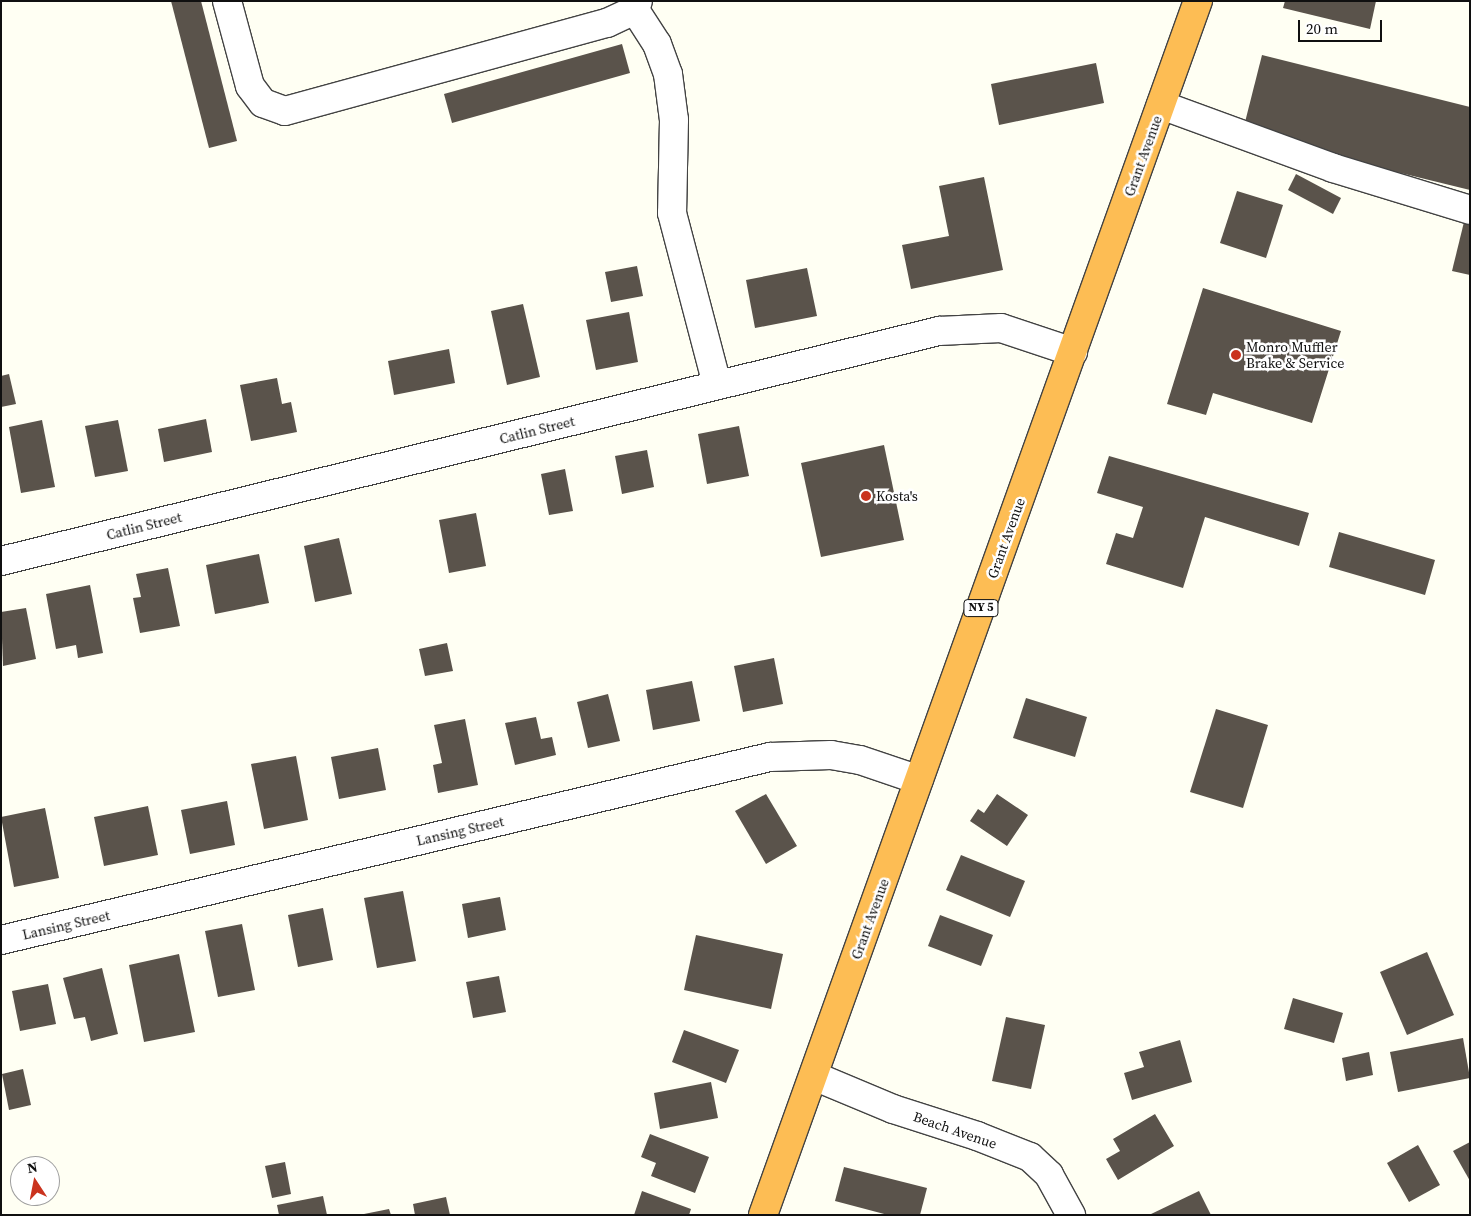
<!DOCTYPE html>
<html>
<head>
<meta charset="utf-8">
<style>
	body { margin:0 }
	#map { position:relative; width:1471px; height:1216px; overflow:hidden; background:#fffff3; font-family:"Source Serif 4",serif }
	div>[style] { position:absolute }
	.building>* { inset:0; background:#5a534b }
	.roads { filter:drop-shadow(1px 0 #434343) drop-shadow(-1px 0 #434343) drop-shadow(0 1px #434343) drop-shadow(0 -1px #434343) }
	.minor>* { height:28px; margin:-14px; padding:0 14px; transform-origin:14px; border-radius:14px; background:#fff }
	.highway>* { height:28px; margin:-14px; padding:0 14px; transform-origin:14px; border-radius:14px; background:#fdbd54 }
	.dots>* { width:14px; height:14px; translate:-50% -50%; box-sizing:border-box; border:2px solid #fff; border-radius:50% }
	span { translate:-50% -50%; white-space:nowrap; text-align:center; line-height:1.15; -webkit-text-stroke:5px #fff; paint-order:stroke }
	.shield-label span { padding:1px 4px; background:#fff; border:1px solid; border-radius:4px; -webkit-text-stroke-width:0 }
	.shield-label { font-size:12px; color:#101010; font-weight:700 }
	.street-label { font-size:14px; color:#101010 }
	.poi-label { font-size:14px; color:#101010 }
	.left { translate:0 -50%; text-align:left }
	.frame { position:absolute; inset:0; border:2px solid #101010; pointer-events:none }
	.north { position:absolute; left:10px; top:1156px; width:50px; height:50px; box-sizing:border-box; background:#fff; border:1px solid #9f9f9f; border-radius:50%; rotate:349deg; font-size:14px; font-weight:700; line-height:20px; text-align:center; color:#101010 }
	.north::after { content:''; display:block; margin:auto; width:18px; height:22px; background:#ca331e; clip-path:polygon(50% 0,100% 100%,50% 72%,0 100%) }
	.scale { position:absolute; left:1298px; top:20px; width:84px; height:22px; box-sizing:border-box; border:2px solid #101010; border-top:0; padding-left:6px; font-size:15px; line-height:18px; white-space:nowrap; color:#101010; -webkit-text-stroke:4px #fff; paint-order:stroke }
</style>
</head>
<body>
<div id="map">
	<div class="building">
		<div style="clip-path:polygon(171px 1px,201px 1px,237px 141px,209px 148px)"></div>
		<div style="clip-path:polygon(1285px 1px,1376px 1px,1370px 29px,1283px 8px)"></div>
		<div style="clip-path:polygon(622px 44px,630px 73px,452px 123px,444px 94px)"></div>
		<div style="clip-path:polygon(1262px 55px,1470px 107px,1470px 190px,1242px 134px)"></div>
		<div style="clip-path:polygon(1096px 63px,1104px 103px,999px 125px,991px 84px)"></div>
		<div style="clip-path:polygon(1296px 174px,1341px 198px,1333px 214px,1288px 190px)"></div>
		<div style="clip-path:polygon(984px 177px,1003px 270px,911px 289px,902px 245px,949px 236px,939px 186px)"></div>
		<div style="clip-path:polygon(1237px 191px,1283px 205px,1266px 258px,1220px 243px)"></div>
		<div style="clip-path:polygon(1464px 222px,1470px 223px,1470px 275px,1452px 271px)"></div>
		<div style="clip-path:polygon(637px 266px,643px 296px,611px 302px,605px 272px)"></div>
		<div style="clip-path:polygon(807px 268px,817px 316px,755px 328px,746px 280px)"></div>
		<div style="clip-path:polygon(1203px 288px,1341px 331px,1312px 423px,1213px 393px,1206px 415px,1167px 404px)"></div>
		<div style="clip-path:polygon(523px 304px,540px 377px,507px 385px,491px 311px)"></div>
		<div style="clip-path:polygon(629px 312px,638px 362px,596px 370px,586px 320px)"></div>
		<div style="clip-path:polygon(449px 349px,455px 383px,394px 395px,388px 361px)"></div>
		<div style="clip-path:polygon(9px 374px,16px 404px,1px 407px,1px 376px)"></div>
		<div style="clip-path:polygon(277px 378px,282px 404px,291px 402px,297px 432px,251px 441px,240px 385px)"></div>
		<div style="clip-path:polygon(206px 419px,212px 452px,164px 462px,158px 429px)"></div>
		<div style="clip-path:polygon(42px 420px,55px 487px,21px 493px,9px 427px)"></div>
		<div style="clip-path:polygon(118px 420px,128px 471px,95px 477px,85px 426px)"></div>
		<div style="clip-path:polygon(739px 426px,749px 476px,707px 484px,698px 434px)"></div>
		<div style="clip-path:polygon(884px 445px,904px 540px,821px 557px,801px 463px)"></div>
		<div style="clip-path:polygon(647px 450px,654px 487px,622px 494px,615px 456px)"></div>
		<div style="clip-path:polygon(1109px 456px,1309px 513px,1299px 546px,1205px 517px,1183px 588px,1106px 564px,1116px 533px,1133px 538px,1143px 507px,1097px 493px)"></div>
		<div style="clip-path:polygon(565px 469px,573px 511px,549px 515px,541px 474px)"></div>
		<div style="clip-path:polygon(476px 513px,486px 566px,449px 573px,439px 520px)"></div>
		<div style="clip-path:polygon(1339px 532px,1435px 560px,1425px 595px,1329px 567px)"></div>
		<div style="clip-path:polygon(339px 538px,352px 594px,315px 602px,304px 546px)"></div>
		<div style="clip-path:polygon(259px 554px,269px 603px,215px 614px,206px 565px)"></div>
		<div style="clip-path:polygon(168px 568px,180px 626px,140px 633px,133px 598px,141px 597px,136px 574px)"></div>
		<div style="clip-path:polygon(90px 585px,103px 653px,78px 658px,76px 645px,56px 649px,46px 594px)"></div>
		<div style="clip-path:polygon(26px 608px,36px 659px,3px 666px,1px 612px)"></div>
		<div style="clip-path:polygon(447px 643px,453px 671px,425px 676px,419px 649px)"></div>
		<div style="clip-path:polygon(774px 658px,783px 704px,743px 712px,734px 666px)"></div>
		<div style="clip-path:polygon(692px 681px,700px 721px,653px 730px,646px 690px)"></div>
		<div style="clip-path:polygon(608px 694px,620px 741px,588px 748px,577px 702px)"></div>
		<div style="clip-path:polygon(1026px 698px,1087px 717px,1075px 757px,1013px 738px)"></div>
		<div style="clip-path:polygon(1216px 709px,1268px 725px,1243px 808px,1190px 792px)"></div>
		<div style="clip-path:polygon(536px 717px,541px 739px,552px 737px,556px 755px,515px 765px,505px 723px)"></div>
		<div style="clip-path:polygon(465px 719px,478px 785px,438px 793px,433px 765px,442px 763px,434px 725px)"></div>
		<div style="clip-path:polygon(378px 748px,386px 790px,339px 799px,331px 757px)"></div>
		<div style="clip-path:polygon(296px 756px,308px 820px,264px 829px,251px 764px)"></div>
		<div style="clip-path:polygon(766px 794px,797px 846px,766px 864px,735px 811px)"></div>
		<div style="clip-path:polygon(997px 794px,1028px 815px,1007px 846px,970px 821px,978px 809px,984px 813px)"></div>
		<div style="clip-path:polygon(227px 801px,235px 845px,190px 854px,181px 810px)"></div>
		<div style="clip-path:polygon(148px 806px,158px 855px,104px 866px,94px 817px)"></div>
		<div style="clip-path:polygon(45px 808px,59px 878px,14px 887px,1px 817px)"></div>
		<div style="clip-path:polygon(961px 855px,1025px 881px,1010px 917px,946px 890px)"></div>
		<div style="clip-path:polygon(403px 891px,416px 961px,377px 968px,364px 898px)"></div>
		<div style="clip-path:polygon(500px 897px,506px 930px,468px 938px,462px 904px)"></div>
		<div style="clip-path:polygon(323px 908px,333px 960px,298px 967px,288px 915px)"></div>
		<div style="clip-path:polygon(940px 915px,993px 935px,981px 966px,928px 946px)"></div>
		<div style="clip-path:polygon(242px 924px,255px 990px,218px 997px,205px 931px)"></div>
		<div style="clip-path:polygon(696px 935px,783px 954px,771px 1009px,684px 990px)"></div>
		<div style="clip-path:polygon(1427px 952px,1454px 1015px,1407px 1035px,1380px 972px)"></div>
		<div style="clip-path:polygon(179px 954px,195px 1032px,144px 1042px,129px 965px)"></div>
		<div style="clip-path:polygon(102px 968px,118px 1034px,91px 1041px,85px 1017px,74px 1019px,63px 978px)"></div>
		<div style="clip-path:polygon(499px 976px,506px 1012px,473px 1018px,466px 982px)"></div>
		<div style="clip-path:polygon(48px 984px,56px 1024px,20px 1031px,12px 991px)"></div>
		<div style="clip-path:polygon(1293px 998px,1343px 1013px,1334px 1043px,1284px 1029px)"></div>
		<div style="clip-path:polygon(1006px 1017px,1045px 1025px,1031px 1089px,992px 1081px)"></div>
		<div style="clip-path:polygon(684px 1030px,739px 1050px,726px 1083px,672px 1062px)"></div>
		<div style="clip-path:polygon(1463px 1038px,1470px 1078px,1398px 1092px,1390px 1052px)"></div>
		<div style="clip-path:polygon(1180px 1040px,1192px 1082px,1132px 1100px,1124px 1073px,1144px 1067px,1139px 1052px)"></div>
		<div style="clip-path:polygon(1369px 1052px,1373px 1075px,1346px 1081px,1342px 1058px)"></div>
		<div style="clip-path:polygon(23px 1069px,31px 1105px,9px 1110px,2px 1074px)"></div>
		<div style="clip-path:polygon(711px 1082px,718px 1118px,660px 1129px,654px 1093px)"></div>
		<div style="clip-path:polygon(1155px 1114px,1174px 1146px,1118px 1180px,1106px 1159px,1120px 1151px,1113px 1139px)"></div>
		<div style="clip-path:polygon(650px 1134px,709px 1157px,695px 1193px,651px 1176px,656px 1163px,641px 1157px)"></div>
		<div style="clip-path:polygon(1470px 1142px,1470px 1181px,1453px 1151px)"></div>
		<div style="clip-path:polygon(1418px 1145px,1440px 1185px,1409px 1202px,1387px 1163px)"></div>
		<div style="clip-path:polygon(285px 1162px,291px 1194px,272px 1198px,265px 1166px)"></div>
		<div style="clip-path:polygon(844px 1167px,927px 1188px,920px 1215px,888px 1215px,835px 1201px)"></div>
		<div style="clip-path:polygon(642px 1191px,691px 1209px,689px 1215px,634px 1215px)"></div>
		<div style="clip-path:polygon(1199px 1191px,1211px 1215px,1149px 1215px)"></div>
		<div style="clip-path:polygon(323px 1196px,327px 1215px,279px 1215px,277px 1205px)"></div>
		<div style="clip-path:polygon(446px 1197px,450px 1215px,415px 1215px,413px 1204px)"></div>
		<div style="clip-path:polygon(389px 1209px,391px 1215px,364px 1215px,364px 1214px)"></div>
	</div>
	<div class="roads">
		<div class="minor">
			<div style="left:227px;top:1px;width:88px;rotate:74.9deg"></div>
			<div style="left:250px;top:86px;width:21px;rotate:53deg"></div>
			<div style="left:263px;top:103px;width:23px;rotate:20deg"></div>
			<div style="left:285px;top:111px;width:334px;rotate:-15.3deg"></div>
			<div style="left:607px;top:23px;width:31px;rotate:-25deg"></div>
			<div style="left:635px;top:10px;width:9px;rotate:-72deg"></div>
			<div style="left:635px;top:10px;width:40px;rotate:57.1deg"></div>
			<div style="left:657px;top:44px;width:32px;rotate:70deg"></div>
			<div style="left:668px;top:74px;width:46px;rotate:82.6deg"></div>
			<div style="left:674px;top:120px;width:93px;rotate:91.2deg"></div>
			<div style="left:672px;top:213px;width:178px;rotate:75.3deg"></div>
			<div style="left:1161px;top:105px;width:183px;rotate:20.1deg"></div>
			<div style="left:1333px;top:168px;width:143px;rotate:17deg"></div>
			<div style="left:1px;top:561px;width:966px;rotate:-13.78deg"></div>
			<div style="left:939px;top:331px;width:62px;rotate:-2.8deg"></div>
			<div style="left:1001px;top:328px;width:76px;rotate:18.4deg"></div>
			<div style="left:1px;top:940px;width:790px;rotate:-13.39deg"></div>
			<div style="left:770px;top:757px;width:61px;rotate:-1.9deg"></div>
			<div style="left:831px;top:755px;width:29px;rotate:10deg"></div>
			<div style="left:860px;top:760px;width:62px;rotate:18.7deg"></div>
			<div style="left:814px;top:1076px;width:86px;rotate:22.7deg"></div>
			<div style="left:893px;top:1109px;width:88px;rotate:17.8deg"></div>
			<div style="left:977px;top:1136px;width:57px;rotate:21.6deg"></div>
			<div style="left:1030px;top:1157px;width:26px;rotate:43deg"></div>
			<div style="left:1049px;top:1175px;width:46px;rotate:61.2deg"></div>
		</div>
		<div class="highway">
			<div style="left:763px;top:1215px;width:1290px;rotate:-70.29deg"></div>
		</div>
	</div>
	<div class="dots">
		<div style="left:1236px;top:355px;background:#ca331e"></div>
		<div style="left:866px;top:496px;background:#ca331e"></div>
	</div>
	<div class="shield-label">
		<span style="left:981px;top:608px">NY 5</span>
	</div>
	<div class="street-label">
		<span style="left:1143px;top:156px;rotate:-70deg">Grant Avenue</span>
		<span style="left:537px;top:430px;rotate:-14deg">Catlin Street</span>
		<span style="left:144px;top:526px;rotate:-14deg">Catlin Street</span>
		<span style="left:1006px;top:538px;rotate:-70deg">Grant Avenue</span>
		<span style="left:460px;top:831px;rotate:-13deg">Lansing Street</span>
		<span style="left:870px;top:919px;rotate:-70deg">Grant Avenue</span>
		<span style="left:66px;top:925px;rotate:-13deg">Lansing Street</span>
		<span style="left:955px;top:1130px;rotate:19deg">Beach Avenue</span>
	</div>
	<div class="poi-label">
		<span class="left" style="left:1246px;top:355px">Monro Muffler<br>Brake &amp; Service</span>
		<span class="left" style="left:876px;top:496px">Kosta's</span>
	</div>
	<div class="frame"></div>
	<div class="north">N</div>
	<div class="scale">20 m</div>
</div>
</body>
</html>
